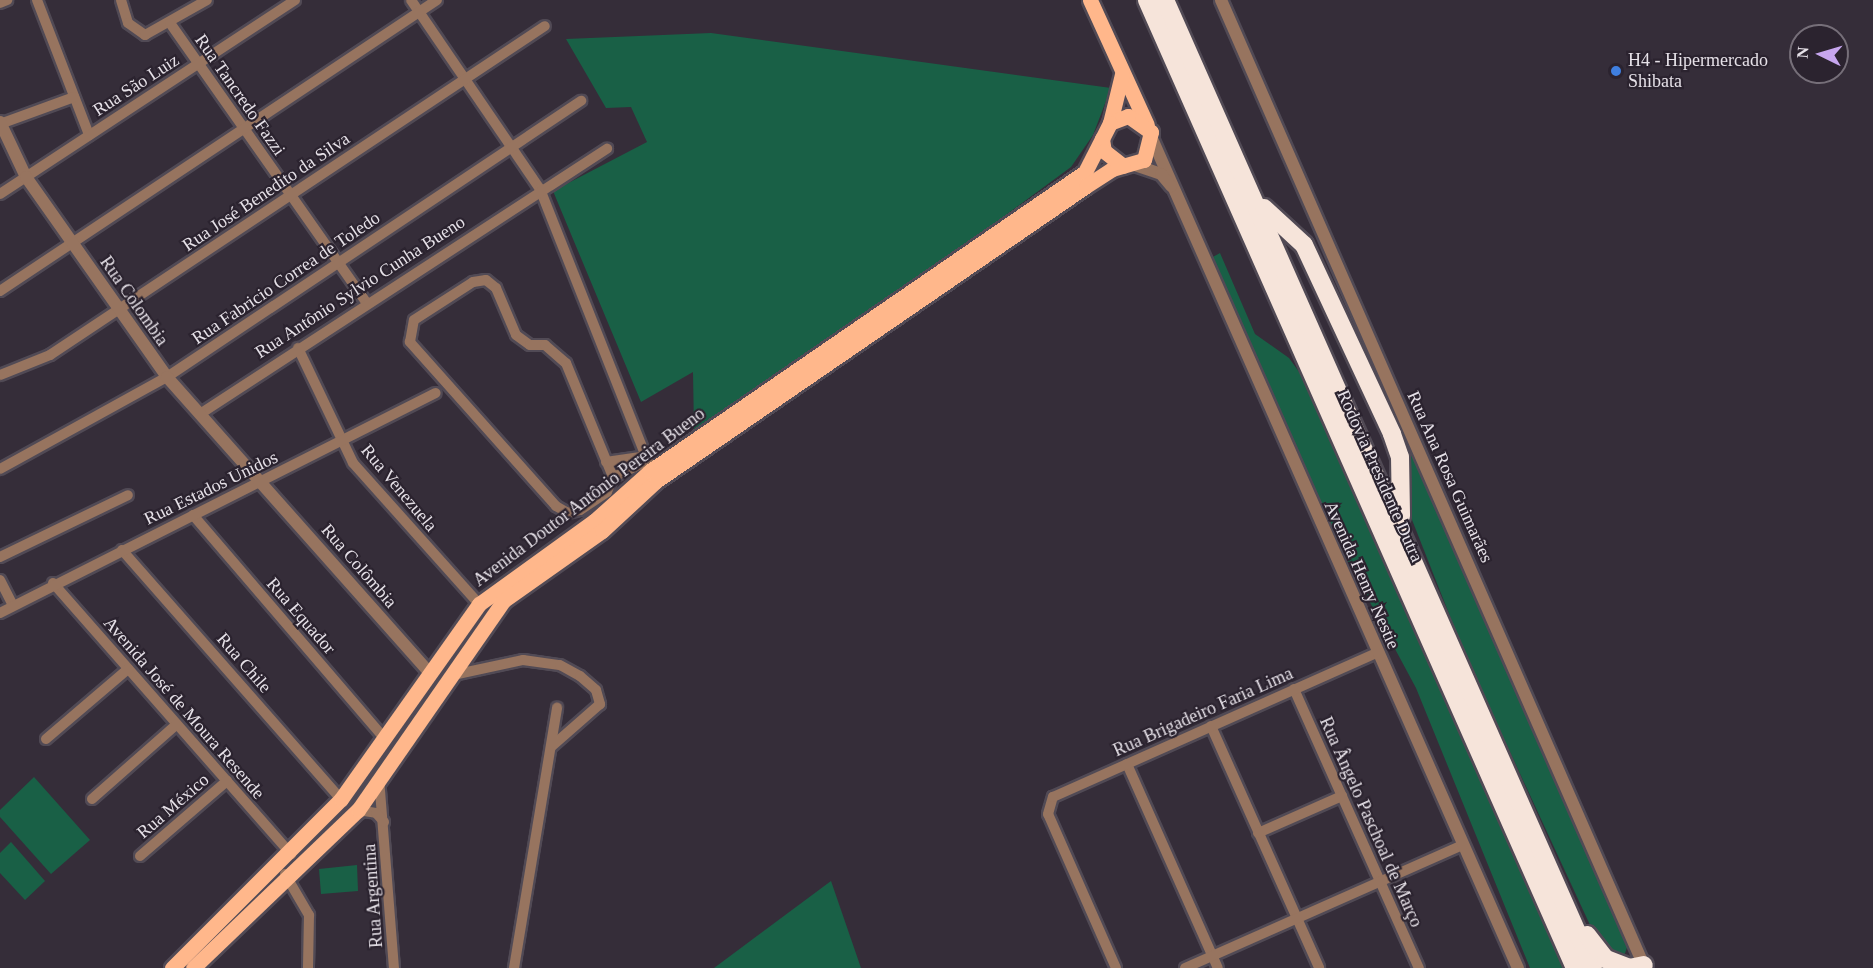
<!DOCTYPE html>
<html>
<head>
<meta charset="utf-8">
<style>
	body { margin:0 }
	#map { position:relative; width:1873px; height:968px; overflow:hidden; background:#352d39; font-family:Georgia,serif }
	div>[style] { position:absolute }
	.green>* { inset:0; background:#196046 }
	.roads { filter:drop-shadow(2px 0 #514a55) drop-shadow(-2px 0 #514a55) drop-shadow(0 2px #514a55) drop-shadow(0 -2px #514a55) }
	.minor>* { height:10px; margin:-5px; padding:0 5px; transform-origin:5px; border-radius:5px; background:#97745f }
	.tertiary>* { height:12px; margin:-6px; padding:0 6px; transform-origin:6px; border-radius:6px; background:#97745f }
	.primary>* { height:15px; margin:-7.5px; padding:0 7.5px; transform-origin:7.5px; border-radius:7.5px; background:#ffb78b }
	.motorway>* { height:18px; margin:-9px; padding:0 9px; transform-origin:9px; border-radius:9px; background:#f6e4da }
	.dots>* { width:16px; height:16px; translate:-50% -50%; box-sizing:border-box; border:3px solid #2b232f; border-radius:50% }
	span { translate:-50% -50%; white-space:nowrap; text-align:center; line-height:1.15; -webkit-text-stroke:4.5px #2b232f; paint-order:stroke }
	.poi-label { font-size:18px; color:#e6e1e8 }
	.left { translate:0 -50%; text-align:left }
	.street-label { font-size:18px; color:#e6e1e8 }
	.north { position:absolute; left:1789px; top:24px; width:60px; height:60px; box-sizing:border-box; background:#2b232f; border:2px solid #766f79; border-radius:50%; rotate:275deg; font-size:16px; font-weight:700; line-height:24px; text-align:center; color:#e6e1e8 }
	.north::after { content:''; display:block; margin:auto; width:21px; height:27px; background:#c7a6ef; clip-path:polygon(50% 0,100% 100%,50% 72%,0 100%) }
</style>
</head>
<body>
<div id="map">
	<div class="green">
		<div style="clip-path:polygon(711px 33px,1111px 88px,1093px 135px,1071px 167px,915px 282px,694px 430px,693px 372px,641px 402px,553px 191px,647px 142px,631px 107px,606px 108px,566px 39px)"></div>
		<div style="clip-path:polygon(1220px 253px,1255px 334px,1289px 358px,1310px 387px,1565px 968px,1530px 968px,1416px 688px,1287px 448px,1211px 258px)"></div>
		<div style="clip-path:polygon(1408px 432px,1630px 939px,1623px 959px,1596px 938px,1466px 657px,1405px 502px)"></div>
		<div style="clip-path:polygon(34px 777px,90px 840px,51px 874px,0 817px,0 810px)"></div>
		<div style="clip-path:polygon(11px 842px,45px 881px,25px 900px,0 873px,0 853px)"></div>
		<div style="clip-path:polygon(357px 865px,358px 891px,321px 894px,319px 869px)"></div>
		<div style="clip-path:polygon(831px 881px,861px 968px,714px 968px)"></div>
	</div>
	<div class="roads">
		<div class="minor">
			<div style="left:37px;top:0;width:145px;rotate:68.9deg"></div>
			<div style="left:121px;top:0;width:24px;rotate:73deg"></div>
			<div style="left:128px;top:23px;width:21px;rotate:35deg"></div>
			<div style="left:145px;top:35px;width:71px;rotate:-29.4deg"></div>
			<div style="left:411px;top:0;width:229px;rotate:55.7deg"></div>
			<div style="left:540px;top:189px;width:308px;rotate:68.4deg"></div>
			<div style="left:0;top:3px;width:8px;rotate:-23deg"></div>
			<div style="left:170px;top:23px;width:342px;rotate:54.9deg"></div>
			<div style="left:0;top:124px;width:79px;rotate:-20deg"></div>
			<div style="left:0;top:194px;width:353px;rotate:-33.3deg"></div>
			<div style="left:486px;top:280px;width:13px;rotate:39deg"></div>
			<div style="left:496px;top:288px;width:51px;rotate:66.9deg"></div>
			<div style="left:516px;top:335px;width:17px;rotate:36deg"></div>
			<div style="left:530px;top:345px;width:15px"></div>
			<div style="left:545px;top:345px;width:28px;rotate:41deg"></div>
			<div style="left:566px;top:363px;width:123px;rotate:67.6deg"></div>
			<div style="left:613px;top:477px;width:16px;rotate:112deg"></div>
			<div style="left:607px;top:492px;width:32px;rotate:146deg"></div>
			<div style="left:580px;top:510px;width:12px;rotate:166deg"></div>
			<div style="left:568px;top:513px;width:14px;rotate:-150deg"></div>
			<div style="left:556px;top:506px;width:220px;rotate:-131.7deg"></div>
			<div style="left:410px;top:342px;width:22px;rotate:-80deg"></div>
			<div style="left:414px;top:320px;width:70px;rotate:-32.8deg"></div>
			<div style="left:473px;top:282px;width:13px;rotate:-9deg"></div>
			<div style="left:0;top:291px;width:525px;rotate:-33.66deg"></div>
			<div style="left:298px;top:348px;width:127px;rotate:64.4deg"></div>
			<div style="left:353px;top:463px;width:189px;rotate:48.2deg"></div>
			<div style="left:0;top:375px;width:54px;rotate:-21.8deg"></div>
			<div style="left:50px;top:355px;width:594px;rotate:-33.61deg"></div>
			<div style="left:200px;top:414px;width:486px;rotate:-33.1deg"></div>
			<div style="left:606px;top:462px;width:40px;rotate:-8.5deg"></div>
			<div style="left:0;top:469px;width:191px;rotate:-28.9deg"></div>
			<div style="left:167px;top:377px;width:498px;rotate:-33.7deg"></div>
			<div style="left:613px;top:477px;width:38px;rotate:-25deg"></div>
			<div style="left:193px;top:515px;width:294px;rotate:49.4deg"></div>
			<div style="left:122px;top:550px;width:332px;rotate:48.7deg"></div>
			<div style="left:0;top:557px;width:142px;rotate:-25.8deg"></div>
			<div style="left:0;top:580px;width:27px;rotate:63deg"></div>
			<div style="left:53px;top:583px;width:361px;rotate:48.7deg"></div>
			<div style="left:0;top:613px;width:488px;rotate:-26.8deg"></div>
			<div style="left:453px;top:675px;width:72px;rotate:-12.1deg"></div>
			<div style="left:523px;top:660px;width:37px;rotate:8deg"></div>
			<div style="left:560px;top:665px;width:23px;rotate:29deg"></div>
			<div style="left:580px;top:676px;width:21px;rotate:41deg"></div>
			<div style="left:596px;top:690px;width:15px;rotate:74deg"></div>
			<div style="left:600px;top:704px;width:64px;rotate:138.8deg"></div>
			<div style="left:1294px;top:689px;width:306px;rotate:65.9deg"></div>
			<div style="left:1211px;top:726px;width:265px;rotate:65.9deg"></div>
			<div style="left:46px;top:739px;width:108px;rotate:-40.5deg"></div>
			<div style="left:1127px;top:764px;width:223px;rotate:66deg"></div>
			<div style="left:379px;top:778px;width:191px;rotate:85.5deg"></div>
			<div style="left:92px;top:799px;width:113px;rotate:-41.4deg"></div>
			<div style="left:358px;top:810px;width:18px;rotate:9deg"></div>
			<div style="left:376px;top:813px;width:12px;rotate:48deg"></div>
			<div style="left:1258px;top:833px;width:92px;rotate:-23.8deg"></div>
			<div style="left:140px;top:856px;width:115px;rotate:-40.8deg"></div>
			<div style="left:285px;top:874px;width:48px;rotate:59.7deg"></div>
			<div style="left:309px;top:915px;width:53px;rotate:91.1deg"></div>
			<div style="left:514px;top:968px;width:264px;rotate:-80.6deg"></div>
			<div style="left:1116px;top:968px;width:168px;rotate:-113.8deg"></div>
			<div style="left:1048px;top:814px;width:18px;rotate:-74deg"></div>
			<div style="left:1053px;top:797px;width:354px;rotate:-24deg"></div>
			<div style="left:1185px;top:968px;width:303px;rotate:-23.9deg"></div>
		</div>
		<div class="tertiary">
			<div style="left:1221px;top:0;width:1057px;rotate:66.35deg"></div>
			<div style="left:0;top:122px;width:61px;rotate:64.7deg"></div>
			<div style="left:26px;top:177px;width:245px;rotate:54.8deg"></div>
			<div style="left:167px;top:377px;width:396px;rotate:48.4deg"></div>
			<div style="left:1153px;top:141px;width:904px;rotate:66.19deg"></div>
			<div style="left:1135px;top:165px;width:28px;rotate:19deg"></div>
			<div style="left:1161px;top:174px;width:16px;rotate:50deg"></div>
		</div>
		<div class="primary">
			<div style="left:1090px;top:0;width:137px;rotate:65.5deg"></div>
			<div style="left:1110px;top:123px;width:50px;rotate:-76.2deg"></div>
			<div style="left:172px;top:968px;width:239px;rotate:-45deg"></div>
			<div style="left:341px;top:799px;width:239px;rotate:-54.7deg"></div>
			<div style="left:479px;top:604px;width:142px;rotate:-35.8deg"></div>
			<div style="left:594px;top:521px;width:75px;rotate:-41.8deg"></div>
			<div style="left:650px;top:471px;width:528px;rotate:-34.5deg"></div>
			<div style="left:1085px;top:172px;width:37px;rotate:-63deg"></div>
			<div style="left:193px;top:968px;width:228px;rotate:-43.8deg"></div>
			<div style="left:358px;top:810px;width:254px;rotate:-55.2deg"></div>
			<div style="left:503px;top:601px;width:121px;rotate:-35.3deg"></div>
			<div style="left:602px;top:531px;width:74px;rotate:-42.8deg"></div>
			<div style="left:656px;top:481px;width:521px;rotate:-34.45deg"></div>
			<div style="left:1086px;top:186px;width:31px;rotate:-33deg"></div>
			<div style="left:1112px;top:169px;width:33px;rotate:-16deg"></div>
			<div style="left:1144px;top:160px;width:29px;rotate:-76deg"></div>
			<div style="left:1151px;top:132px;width:28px;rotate:-145deg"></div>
			<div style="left:1128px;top:116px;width:19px;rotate:159deg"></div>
			<div style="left:1110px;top:123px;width:18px;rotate:117deg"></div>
			<div style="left:1102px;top:139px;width:12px;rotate:81deg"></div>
			<div style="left:1104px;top:151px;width:24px;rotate:38deg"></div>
		</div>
		<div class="motorway">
			<div style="left:1147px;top:0;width:1058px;rotate:66.15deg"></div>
			<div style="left:1165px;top:0;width:1058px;rotate:66.15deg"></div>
			<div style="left:1264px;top:208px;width:54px;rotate:42.8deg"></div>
			<div style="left:1304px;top:245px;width:208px;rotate:65deg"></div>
			<div style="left:1392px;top:434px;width:24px;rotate:71deg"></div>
			<div style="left:1400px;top:457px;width:59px;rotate:89deg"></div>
			<div style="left:1587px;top:935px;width:31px;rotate:52deg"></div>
			<div style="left:1606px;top:959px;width:25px;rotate:21deg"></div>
			<div style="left:1629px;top:968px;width:15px;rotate:-11deg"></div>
		</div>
	</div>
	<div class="dots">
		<div style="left:1616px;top:71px;background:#3f7fe0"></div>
	</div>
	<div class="poi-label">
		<span class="left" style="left:1628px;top:71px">H4 - Hipermercado<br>Shibata</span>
	</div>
	<div class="street-label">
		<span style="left:136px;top:85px;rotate:-33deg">Rua São Luiz</span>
		<span style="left:240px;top:95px;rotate:55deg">Rua Tancredo Fazzi</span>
		<span style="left:266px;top:192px;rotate:-34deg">Rua José Benedito da Silva</span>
		<span style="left:286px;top:278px;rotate:-34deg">Rua Fabricio Correa de Toledo</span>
		<span style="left:360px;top:287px;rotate:-33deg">Rua Antônio Sylvio Cunha Bueno</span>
		<span style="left:134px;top:301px;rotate:55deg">Rua Colombia</span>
		<span style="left:1380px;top:476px;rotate:66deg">Rodovia Presidente Dutra</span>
		<span style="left:1450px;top:477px;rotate:66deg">Rua Ana Rosa Guimarães</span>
		<span style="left:211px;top:488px;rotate:-26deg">Rua Estados Unidos</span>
		<span style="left:399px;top:488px;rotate:50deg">Rua Venezuela</span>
		<span style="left:589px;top:497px;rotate:-37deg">Avenida Doutor Antônio Pereira Bueno</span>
		<span style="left:359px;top:566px;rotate:49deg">Rua Colômbia</span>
		<span style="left:1362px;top:575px;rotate:66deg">Avenida Henry Nestie</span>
		<span style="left:301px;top:616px;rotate:49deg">Rua Equador</span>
		<span style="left:244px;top:663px;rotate:49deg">Rua Chile</span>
		<span style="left:184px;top:708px;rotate:49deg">Avenida José de Moura Resende</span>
		<span style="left:1203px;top:712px;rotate:-24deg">Rua Brigadeiro Faria Lima</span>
		<span style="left:173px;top:806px;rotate:-41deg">Rua México</span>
		<span style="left:1371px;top:822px;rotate:66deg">Rua Ângelo Paschoal de Março</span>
		<span style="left:373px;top:896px;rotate:-94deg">Rua Argentina</span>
	</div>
	<div class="north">N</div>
</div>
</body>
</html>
